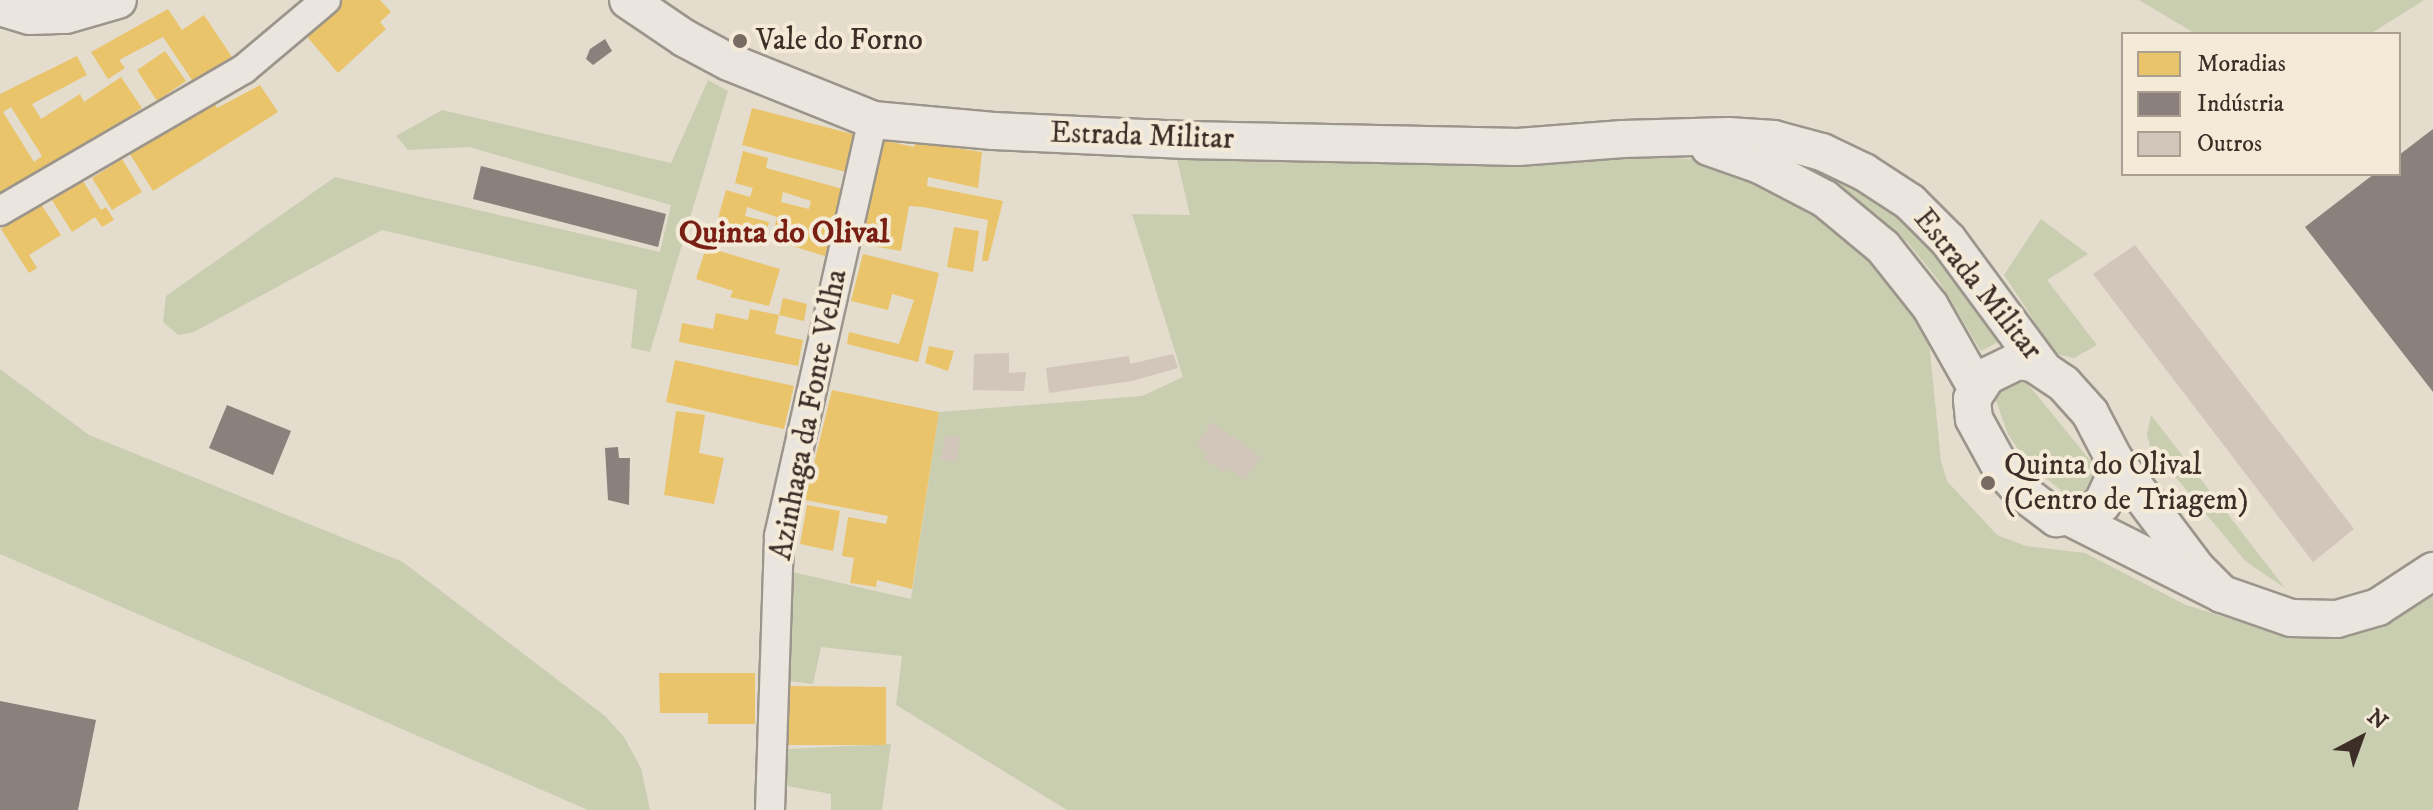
<!DOCTYPE html>
<html>
<head>
<meta charset="utf-8">
<style>
	body { margin:0 }
	#map { position:relative; width:2433px; height:810px; overflow:hidden; background:#e4dccd; font-family:"IM FELL DW Pica",serif }
	div>[style] { position:absolute }
	.green>* { inset:0; background:#caceb0 }
	.homes>* { inset:0; background:#e9c46a }
	.industry>* { inset:0; background:#8a817c }
	.building>* { inset:0; background:#d2c5b9 }
	.roads { filter:drop-shadow(2px 0 #9c958c) drop-shadow(-2px 0 #9c958c) drop-shadow(0 2px #9c958c) drop-shadow(0 -2px #9c958c) }
	.minor>* { height:28px; margin:-14px; padding:0 14px; transform-origin:14px; border-radius:14px; background:#eae5de }
	.tertiary>* { height:36px; margin:-18px; padding:0 18px; transform-origin:18px; border-radius:18px; background:#eae5de }
	.dots>* { width:22px; height:22px; translate:-50% -50%; box-sizing:border-box; border:4px solid #f4ead8; border-radius:50% }
	span { translate:-50% -50%; white-space:nowrap; text-align:center; line-height:1.15; -webkit-text-stroke:8px #f4ead8; paint-order:stroke }
	.poi-label { font-size:30px; color:#3d2e28 }
	.left { translate:0 -50%; text-align:left }
	.street-label { font-size:30px; color:#3d2e28 }
	.neighbourhood-label { font-size:32px; color:#7a1f14; font-weight:700 }
	.legend { position:absolute; left:2121px; top:32px; width:280px; height:144px; box-sizing:border-box; background:#f4ead8; border:2px solid #ab9f92; margin:0; padding:10px 14px; list-style:none; font-size:24px; color:#3d2e28 }
	.legend li { display:flex; align-items:center; gap:16px; height:40px }
	.legend b { width:40px; border:2px solid #ab9f92 }
	.north { position:absolute; left:2321px; top:698px; width:80px; height:80px; -webkit-text-stroke:6px #f4ead8; paint-order:stroke; rotate:41deg; font-size:22px; font-weight:700; line-height:32px; text-align:center; color:#3d2e28 }
	.north::after { content:''; display:block; margin:auto; width:28px; height:36px; background:#3d2e28; clip-path:polygon(50% 0,100% 100%,50% 72%,0 100%) }
</style>
</head>
<body>
<div id="map">
	<div class="green">
		<div style="clip-path:polygon(2139px 0,2424px 0,2370px 34px,2196px 34px)"></div>
		<div style="clip-path:polygon(708px 80px,728px 91px,650px 352px,631px 348px,637px 290px,382px 230px,194px 332px,178px 335px,163px 322px,166px 296px,335px 177px,660px 252px,671px 205px,469px 147px,408px 150px,396px 136px,442px 110px,671px 163px)"></div>
		<div style="clip-path:polygon(1175px 151px,1676px 158px,1712px 161px,1789px 192px,1864px 242px,1928px 332px,1941px 461px,1947px 481px,1997px 535px,2026px 546px,2085px 553px,2186px 605px,2273px 632px,2318px 637px,2390px 623px,2433px 594px,2433px 810px,1067px 810px,896px 705px,902px 656px,821px 647px,813px 684px,790px 681px,788px 571px,911px 599px,939px 412px,1142px 396px,1183px 377px,1132px 214px,1190px 215px)"></div>
		<div style="clip-path:polygon(1814px 165px,1823px 167px,1901px 217px,1952px 271px,2004px 339px,1981px 351px,1938px 280px,1908px 243px,1877px 215px,1813px 170px)"></div>
		<div style="clip-path:polygon(2041px 219px,2088px 254px,2047px 280px,2097px 345px,2074px 358px,2056px 354px,2004px 275px)"></div>
		<div style="clip-path:polygon(0 369px,89px 435px,403px 562px,605px 716px,624px 737px,641px 768px,650px 810px,588px 810px,0 554px)"></div>
		<div style="clip-path:polygon(2023px 378px,2098px 470px,2091px 490px,2074px 501px,2027px 463px,2008px 434px,1994px 395px,2001px 383px)"></div>
		<div style="clip-path:polygon(2151px 415px,2285px 588px,2245px 561px,2150px 446px,2147px 435px)"></div>
		<div style="clip-path:polygon(891px 744px,882px 810px,831px 810px,831px 794px,787px 786px,787px 749px)"></div>
	</div>
	<div class="homes">
		<div style="clip-path:polygon(338px 0,380px 0,391px 12px,380px 22px,386px 29px,338px 73px,303px 32px)"></div>
		<div style="clip-path:polygon(168px 9px,182px 30px,204px 15px,232px 57px,194px 83px,163px 37px,119px 60px,125px 68px,108px 79px,91px 52px)"></div>
		<div style="clip-path:polygon(165px 51px,186px 81px,157px 101px,137px 70px)"></div>
		<div style="clip-path:polygon(evenodd,77px 56px,87px 75px,32px 104px,41px 119px,80px 94px,84px 102px,121px 77px,142px 108px,67px 158px,0 195px,0 94px,77px 56px,11px 107px,42px 156px,34px 162px,3px 112px,11px 107px)"></div>
		<div style="clip-path:polygon(260px 85px,278px 112px,153px 191px,128px 151px,212px 99px,217px 108px)"></div>
		<div style="clip-path:polygon(752px 108px,860px 136px,850px 173px,742px 145px)"></div>
		<div style="clip-path:polygon(882px 140px,914px 147px,915px 142px,982px 152px,978px 188px,928px 177px,927px 186px,1003px 201px,988px 261px,982px 261px,988px 220px,923px 207px,909px 206px,901px 251px,861px 244px)"></div>
		<div style="clip-path:polygon(evenodd,743px 151px,768px 158px,766px 168px,843px 189px,825px 256px,772px 240px,777px 217px,747px 207px,745px 216px,769px 222px,762px 247px,736px 238px,742px 228px,717px 222px,726px 190px,750px 197px,753px 188px,735px 183px,743px 151px,783px 192px,811px 201px,809px 209px,781px 202px,783px 192px)"></div>
		<div style="clip-path:polygon(122px 159px,142px 192px,112px 210px,92px 178px)"></div>
		<div style="clip-path:polygon(83px 181px,101px 210px,106px 207px,114px 220px,102px 227px,95px 217px,72px 232px,52px 200px)"></div>
		<div style="clip-path:polygon(41px 204px,61px 235px,29px 255px,37px 268px,29px 273px,1px 229px)"></div>
		<div style="clip-path:polygon(954px 227px,979px 231px,973px 272px,947px 267px)"></div>
		<div style="clip-path:polygon(706px 247px,780px 269px,769px 306px,730px 297px,733px 291px,696px 279px)"></div>
		<div style="clip-path:polygon(863px 254px,939px 273px,918px 362px,847px 344px,849px 332px,899px 344px,914px 300px,892px 294px,888px 310px,851px 301px)"></div>
		<div style="clip-path:polygon(783px 298px,807px 304px,804px 321px,779px 315px)"></div>
		<div style="clip-path:polygon(750px 309px,779px 315px,775px 334px,803px 340px,798px 366px,679px 342px,682px 323px,713px 329px,716px 313px,748px 320px)"></div>
		<div style="clip-path:polygon(929px 346px,954px 351px,948px 371px,925px 363px)"></div>
		<div style="clip-path:polygon(675px 360px,794px 386px,784px 429px,666px 402px)"></div>
		<div style="clip-path:polygon(832px 390px,939px 412px,912px 589px,877px 580px,876px 587px,850px 583px,854px 558px,842px 556px,848px 517px,886px 524px,888px 516px,805px 500px)"></div>
		<div style="clip-path:polygon(676px 411px,705px 415px,699px 453px,724px 458px,714px 504px,664px 495px)"></div>
		<div style="clip-path:polygon(807px 505px,840px 511px,833px 551px,800px 544px)"></div>
		<div style="clip-path:polygon(659px 673px,755px 673px,755px 724px,708px 724px,708px 713px,660px 713px)"></div>
		<div style="clip-path:polygon(787px 686px,886px 687px,886px 745px,787px 745px)"></div>
	</div>
	<div class="industry">
		<div style="clip-path:polygon(605px 39px,612px 51px,593px 65px,586px 59px,590px 49px)"></div>
		<div style="clip-path:polygon(2433px 129px,2433px 392px,2305px 227px,2374px 174px,2399px 174px,2399px 155px)"></div>
		<div style="clip-path:polygon(481px 166px,666px 214px,658px 247px,473px 199px)"></div>
		<div style="clip-path:polygon(227px 405px,291px 431px,273px 475px,209px 448px)"></div>
		<div style="clip-path:polygon(618px 447px,619px 458px,630px 458px,629px 505px,608px 500px,605px 448px)"></div>
		<div style="clip-path:polygon(0 701px,96px 720px,78px 810px,0 810px)"></div>
	</div>
	<div class="building">
		<div style="clip-path:polygon(2135px 245px,2354px 529px,2313px 562px,2093px 274px)"></div>
		<div style="clip-path:polygon(1009px 353px,1009px 373px,1026px 372px,1024px 391px,973px 390px,974px 354px)"></div>
		<div style="clip-path:polygon(1173px 354px,1178px 368px,1132px 381px,1049px 393px,1046px 368px,1129px 356px,1130px 364px)"></div>
		<div style="clip-path:polygon(1212px 422px,1261px 457px,1244px 480px,1228px 468px,1224px 473px,1204px 458px,1208px 453px,1196px 445px)"></div>
		<div style="clip-path:polygon(945px 435px,960px 437px,956px 462px,941px 460px)"></div>
	</div>
	<div class="roads">
		<div class="minor">
			<div style="left:0;top:211px;width:282px;rotate:-30.2deg"></div>
			<div style="left:244px;top:69px;width:107px;rotate:-40.1deg"></div>
			<div style="left:770px;top:810px;width:274px;rotate:-88.1deg"></div>
			<div style="left:779px;top:536px;width:426px;rotate:-77.3deg"></div>
		</div>
		<div class="tertiary">
			<div style="left:628px;top:0;width:68px;rotate:34.2deg"></div>
			<div style="left:684px;top:38px;width:51px;rotate:28.1deg"></div>
			<div style="left:729px;top:62px;width:155px;rotate:21.9deg"></div>
			<div style="left:873px;top:120px;width:121px;rotate:5.2deg"></div>
			<div style="left:994px;top:131px;width:192px;rotate:2.7deg"></div>
			<div style="left:1186px;top:140px;width:332px;rotate:1.2deg"></div>
			<div style="left:1518px;top:147px;width:105px;rotate:-4.4deg"></div>
			<div style="left:1623px;top:139px;width:105px;rotate:-1.6deg"></div>
			<div style="left:1728px;top:136px;width:46px;rotate:3.7deg"></div>
			<div style="left:1774px;top:139px;width:50px;rotate:15.2deg"></div>
			<div style="left:1822px;top:152px;width:47px;rotate:25.5deg"></div>
			<div style="left:1864px;top:172px;width:55px;rotate:33.1deg"></div>
			<div style="left:1910px;top:202px;width:54px;rotate:45deg"></div>
			<div style="left:1948px;top:240px;width:160px;rotate:53.6deg"></div>
			<div style="left:0;top:7px;width:31px;rotate:17deg"></div>
			<div style="left:30px;top:16px;width:36px;rotate:-2deg"></div>
			<div style="left:66px;top:15px;width:54px;rotate:-16.1deg"></div>
			<div style="left:1709px;top:147px;width:54px;rotate:19.4deg"></div>
			<div style="left:1760px;top:165px;width:73px;rotate:27.6deg"></div>
			<div style="left:1825px;top:199px;width:75px;rotate:39.6deg"></div>
			<div style="left:1883px;top:247px;width:75px;rotate:51.5deg"></div>
			<div style="left:1930px;top:306px;width:95px;rotate:60.5deg"></div>
			<div style="left:2114px;top:459px;width:17px;rotate:87deg"></div>
			<div style="left:2115px;top:476px;width:31px;rotate:115deg"></div>
			<div style="left:2102px;top:504px;width:16px;rotate:145deg"></div>
			<div style="left:2089px;top:513px;width:33px;rotate:171deg"></div>
			<div style="left:2056px;top:518px;width:41px;rotate:-142.9deg"></div>
			<div style="left:2023px;top:493px;width:31px;rotate:-132deg"></div>
			<div style="left:2002px;top:470px;width:58px;rotate:-118.8deg"></div>
			<div style="left:1974px;top:419px;width:20px;rotate:-96deg"></div>
			<div style="left:1972px;top:399px;width:27px;rotate:-57deg"></div>
			<div style="left:1987px;top:376px;width:34px;rotate:-26deg"></div>
			<div style="left:2018px;top:361px;width:15px;rotate:8deg"></div>
			<div style="left:2033px;top:363px;width:37px;rotate:34deg"></div>
			<div style="left:2064px;top:384px;width:39px;rotate:48deg"></div>
			<div style="left:2090px;top:413px;width:52px;rotate:62.4deg"></div>
			<div style="left:2114px;top:459px;width:136px;rotate:53deg"></div>
			<div style="left:2196px;top:568px;width:37px;rotate:45deg"></div>
			<div style="left:2071px;top:518px;width:169px;rotate:26.7deg"></div>
			<div style="left:2222px;top:594px;width:73px;rotate:19.2deg"></div>
			<div style="left:2291px;top:618px;width:46px;rotate:1.2deg"></div>
			<div style="left:2337px;top:619px;width:43px;rotate:-16.3deg"></div>
			<div style="left:2378px;top:607px;width:66px;rotate:-33.2deg"></div>
		</div>
	</div>
	<div class="dots">
		<div style="left:740px;top:41px;background:#776b62"></div>
		<div style="left:1988px;top:483px;background:#776b62"></div>
	</div>
	<div class="poi-label">
		<span class="left" style="left:756px;top:41px">Vale do Forno</span>
		<span class="left" style="left:2004px;top:483px">Quinta do Olival<br>(Centro de Triagem)</span>
	</div>
	<div class="street-label">
		<span style="left:1142px;top:137px;rotate:2deg">Estrada Militar</span>
		<span style="left:1977px;top:285px;rotate:51deg">Estrada Militar</span>
		<span style="left:810px;top:415px;rotate:-79deg">Azinhaga da Fonte Velha</span>
	</div>
	<div class="neighbourhood-label">
		<span style="left:784px;top:233px">Quinta do Olival</span>
	</div>
	<ul class="legend">
	<li><b style="height:22px;background:#e9c46a"></b>Moradias</li>
	<li><b style="height:22px;background:#8a817c"></b>Indústria</li>
	<li><b style="height:22px;background:#d2c5b9"></b>Outros</li>
	</ul>
	<div class="north">N</div>
</div>
</body>
</html>
